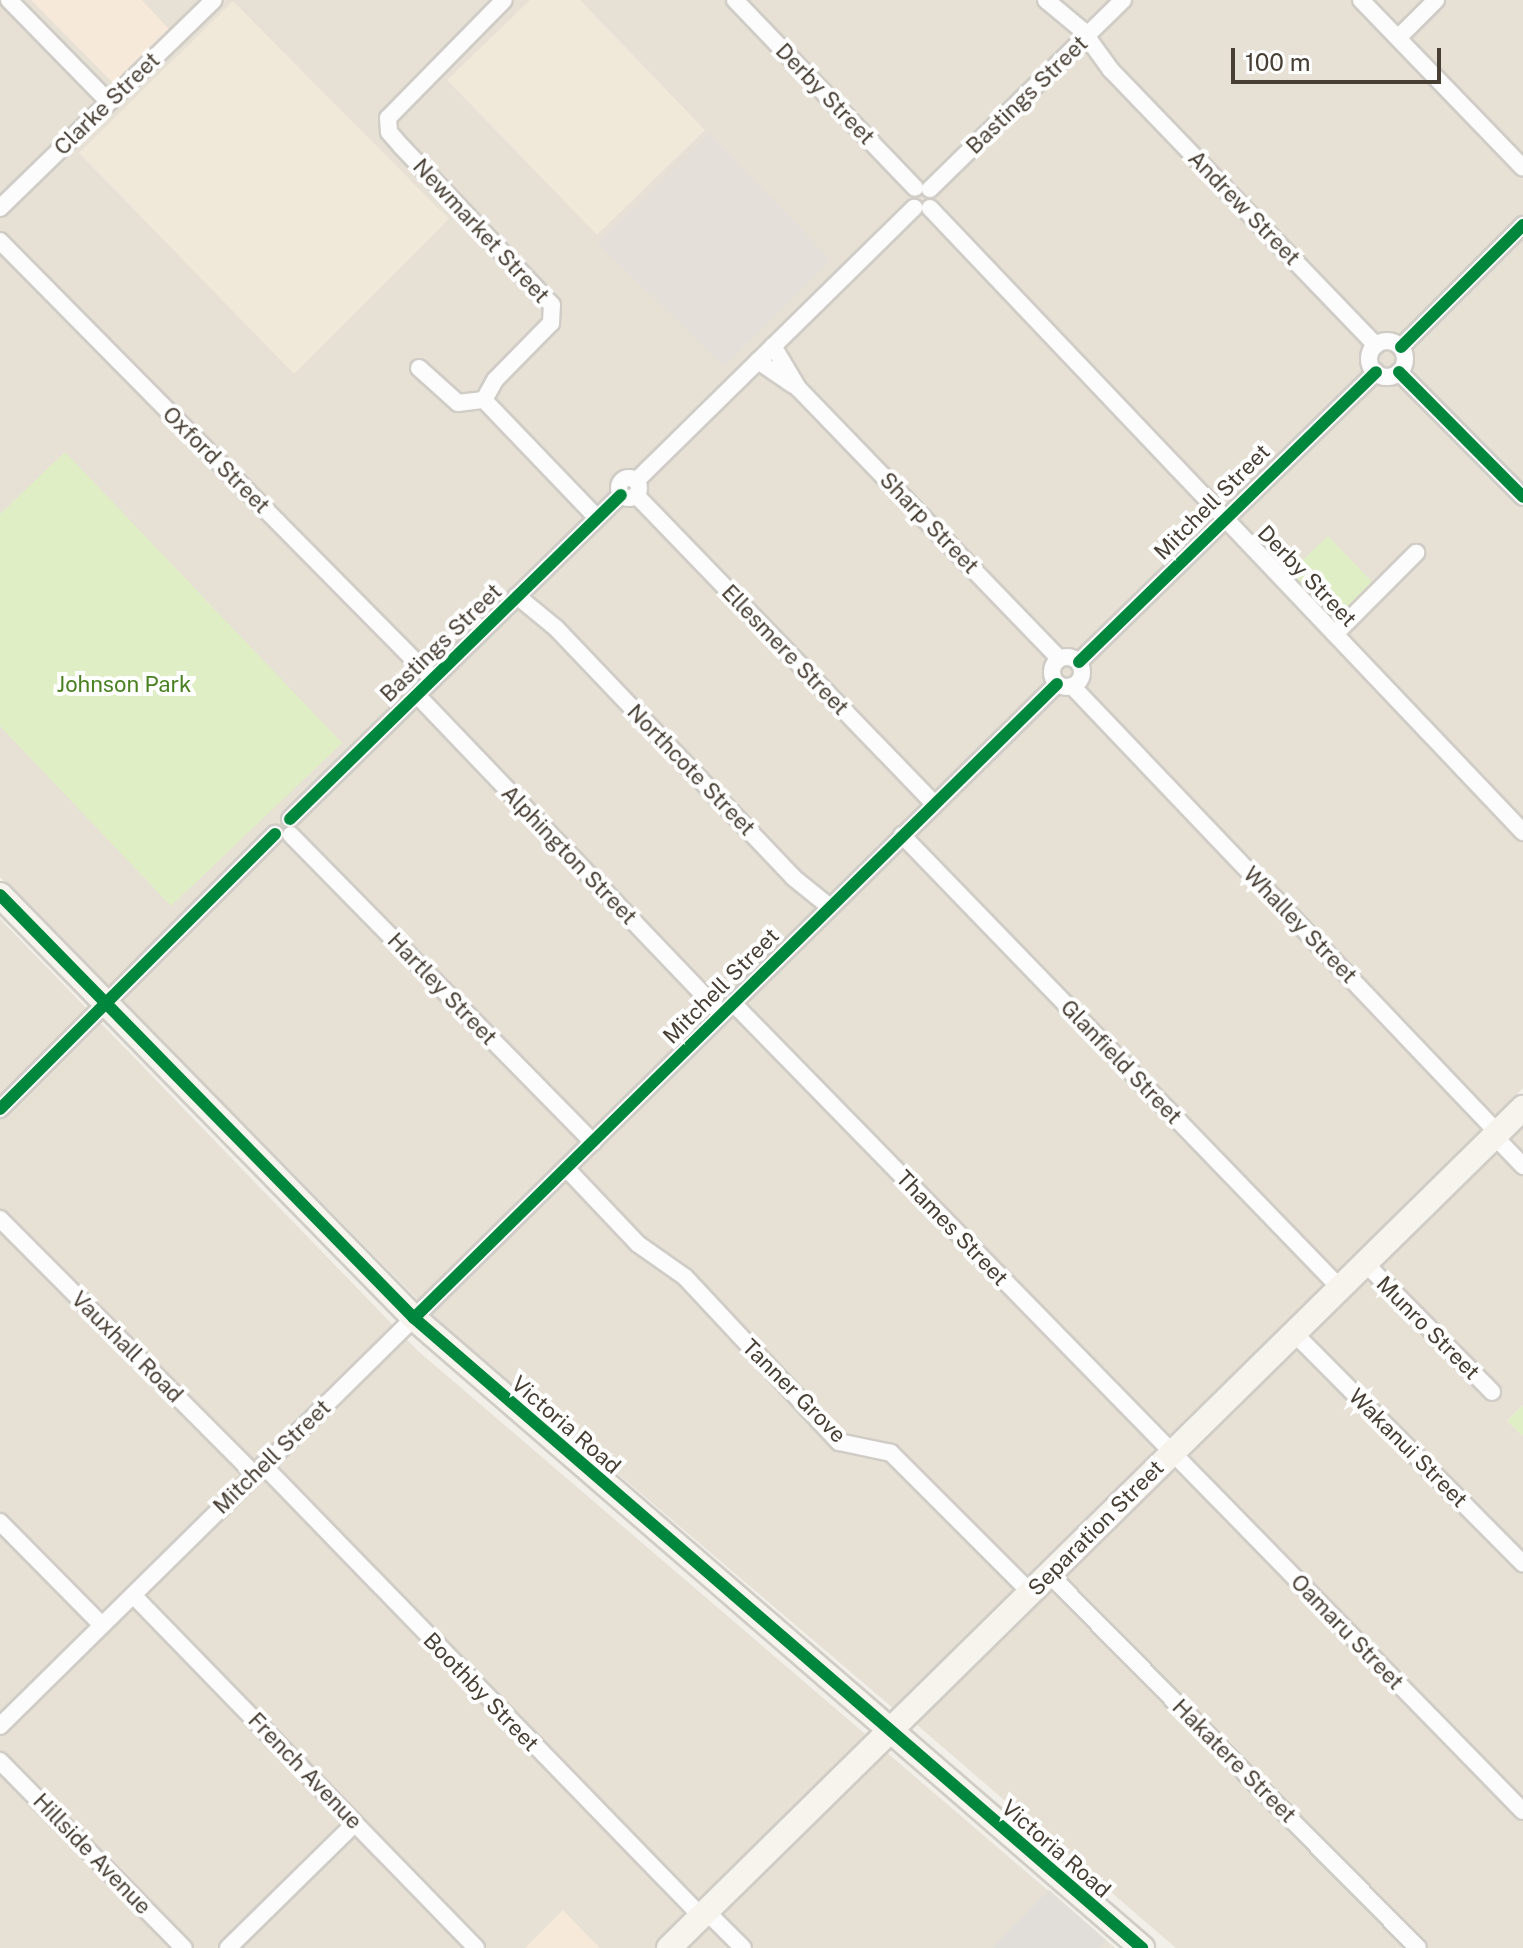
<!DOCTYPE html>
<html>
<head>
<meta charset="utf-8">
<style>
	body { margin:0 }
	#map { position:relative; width:1523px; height:1948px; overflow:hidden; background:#f2eee8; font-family:"Public Sans",sans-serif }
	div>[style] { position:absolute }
	.residential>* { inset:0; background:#e6e0d5 }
	.commercial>* { inset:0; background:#f6e9da }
	.industrial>* { inset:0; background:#e5dfd9 }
	.education>* { inset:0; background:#f0e8d9 }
	.green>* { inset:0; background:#e0eec5 }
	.parking>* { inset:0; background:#e1ddd8 }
	.roads { filter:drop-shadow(2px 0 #d0ccc6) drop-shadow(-2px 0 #d0ccc6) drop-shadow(0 2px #d0ccc6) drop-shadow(0 -2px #d0ccc6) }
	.street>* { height:16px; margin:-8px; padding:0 8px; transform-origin:8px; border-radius:8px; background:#fdfcfc }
	.street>.ring { margin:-8px; padding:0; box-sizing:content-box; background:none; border:16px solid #fdfcfc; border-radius:50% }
	.secondary>* { height:24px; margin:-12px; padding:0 12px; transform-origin:12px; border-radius:12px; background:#f7f4ee }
	.cycleway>* { height:12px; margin:-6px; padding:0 6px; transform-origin:6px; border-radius:6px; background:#00873e }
	span { translate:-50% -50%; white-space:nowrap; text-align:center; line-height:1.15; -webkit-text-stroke:8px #fff; paint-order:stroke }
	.street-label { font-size:22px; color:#483f34 }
	.park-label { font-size:22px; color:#498020 }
	.scale { position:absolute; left:1231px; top:48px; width:210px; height:36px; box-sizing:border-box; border:4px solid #483f34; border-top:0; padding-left:10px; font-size:24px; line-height:28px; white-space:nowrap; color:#483f34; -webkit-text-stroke:6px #fff; paint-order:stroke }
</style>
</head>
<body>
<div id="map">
	<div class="residential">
		<div style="clip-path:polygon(0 0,1523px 0,1523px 1088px,893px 1708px,443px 1325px,0 877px)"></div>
		<div style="clip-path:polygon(0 919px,418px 1351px,1115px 1948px,0 1948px)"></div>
		<div style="clip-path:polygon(1523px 1123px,1523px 1405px,1507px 1421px,1523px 1436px,1523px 1948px,1176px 1948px,916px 1724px)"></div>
	</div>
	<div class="commercial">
		<div style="clip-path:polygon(31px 0,142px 0,169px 29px,114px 84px)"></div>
		<div style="clip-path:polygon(563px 1910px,600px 1948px,525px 1948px)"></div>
	</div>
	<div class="industrial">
		<div style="clip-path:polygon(709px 132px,831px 260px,724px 366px,597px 243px)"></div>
	</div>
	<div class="education">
		<div style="clip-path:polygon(530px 0,580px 0,705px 130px,597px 235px,447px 80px)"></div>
		<div style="clip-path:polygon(233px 1px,449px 219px,294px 374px,79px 153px)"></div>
	</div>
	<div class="green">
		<div style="clip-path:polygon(65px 452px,342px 743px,171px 906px,0 726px,0 514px)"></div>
		<div style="clip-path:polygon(1328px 536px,1372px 582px,1336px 619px,1289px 573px)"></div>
		<div style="clip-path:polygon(1523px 1405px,1523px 1436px,1507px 1421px)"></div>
	</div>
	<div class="parking">
		<div style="clip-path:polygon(1049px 1890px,1106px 1940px,1098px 1948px,992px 1948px)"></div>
	</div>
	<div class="roads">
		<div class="street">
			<div style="left:9px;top:0;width:143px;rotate:45.6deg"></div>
			<div style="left:735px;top:0;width:260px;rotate:46.2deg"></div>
			<div style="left:1046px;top:0;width:47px;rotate:39.8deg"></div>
			<div style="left:1082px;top:30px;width:49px;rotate:54.1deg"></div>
			<div style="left:1111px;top:70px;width:382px;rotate:46.1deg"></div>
			<div style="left:1361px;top:0;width:233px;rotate:46deg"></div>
			<div style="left:1398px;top:38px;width:54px;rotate:-45deg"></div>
			<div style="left:930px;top:189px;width:270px;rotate:-44.4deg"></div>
			<div style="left:0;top:208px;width:298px;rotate:-44.2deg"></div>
			<div style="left:930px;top:208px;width:861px;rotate:46.46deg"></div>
			<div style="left:0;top:241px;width:616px;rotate:45.33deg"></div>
			<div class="ring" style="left:1369px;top:341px;width:20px;height:20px"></div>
			<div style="left:773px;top:346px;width:49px;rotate:59.2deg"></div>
			<div style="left:798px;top:388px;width:376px;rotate:46deg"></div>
			<div style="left:1401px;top:347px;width:173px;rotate:-45deg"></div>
			<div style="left:758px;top:361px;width:42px;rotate:34.4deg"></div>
			<div style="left:419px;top:368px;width:52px;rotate:41.9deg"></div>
			<div style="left:458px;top:403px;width:26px;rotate:-7deg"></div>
			<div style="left:1399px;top:372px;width:176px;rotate:45.2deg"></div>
			<div style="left:484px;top:400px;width:23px;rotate:-61deg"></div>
			<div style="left:495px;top:380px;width:80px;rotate:-45.5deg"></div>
			<div style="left:551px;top:323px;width:18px;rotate:-87deg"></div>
			<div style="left:552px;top:305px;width:218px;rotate:-133.5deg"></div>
			<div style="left:402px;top:147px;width:20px;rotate:-131deg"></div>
			<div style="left:389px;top:132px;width:14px;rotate:-94deg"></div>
			<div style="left:388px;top:118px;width:165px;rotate:-45.5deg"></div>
			<div style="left:484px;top:400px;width:163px;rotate:46.2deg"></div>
			<div class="ring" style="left:619px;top:478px;width:4px;height:4px"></div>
			<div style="left:636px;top:481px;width:390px;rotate:-44.5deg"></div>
			<div style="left:636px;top:495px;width:429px;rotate:46deg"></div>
			<div style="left:517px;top:596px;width:50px;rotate:39.4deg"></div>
			<div style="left:556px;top:628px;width:345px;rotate:46.4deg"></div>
			<div style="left:794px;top:878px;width:46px;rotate:38.9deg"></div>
			<div style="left:1335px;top:634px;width:115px;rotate:-45deg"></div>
			<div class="ring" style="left:1052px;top:657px;width:14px;height:14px"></div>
			<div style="left:1079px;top:662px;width:415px;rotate:-44.3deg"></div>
			<div style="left:1072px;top:686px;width:617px;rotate:46.38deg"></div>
			<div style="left:1498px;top:1133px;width:8px;rotate:83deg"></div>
			<div style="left:1499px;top:1141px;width:35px;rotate:46deg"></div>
			<div style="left:417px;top:695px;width:441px;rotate:46.3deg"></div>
			<div style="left:290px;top:819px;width:463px;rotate:-44.4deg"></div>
			<div style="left:291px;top:835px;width:431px;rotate:45.5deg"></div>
			<div style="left:902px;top:835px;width:630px;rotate:45.96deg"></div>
			<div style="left:733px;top:1003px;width:1130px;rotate:45.65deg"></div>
			<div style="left:0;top:1109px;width:389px;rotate:-45deg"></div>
			<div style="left:566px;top:1168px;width:105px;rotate:46.5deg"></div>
			<div style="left:638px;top:1244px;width:57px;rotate:35.1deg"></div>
			<div style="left:685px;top:1277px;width:226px;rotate:47deg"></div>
			<div style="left:839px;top:1442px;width:53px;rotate:11.9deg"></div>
			<div style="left:891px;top:1453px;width:198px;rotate:45deg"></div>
			<div style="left:0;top:1219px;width:360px;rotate:45.1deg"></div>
			<div style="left:1365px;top:1263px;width:181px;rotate:45.4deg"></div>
			<div style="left:1294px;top:1333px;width:325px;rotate:45.2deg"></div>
			<div style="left:263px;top:1465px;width:629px;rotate:45.84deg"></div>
			<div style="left:0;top:1522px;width:145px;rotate:45.3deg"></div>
			<div style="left:1049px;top:1574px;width:525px;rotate:45.39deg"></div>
			<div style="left:133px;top:1595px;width:492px;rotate:45.8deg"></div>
			<div style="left:0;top:1726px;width:1484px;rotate:-44.59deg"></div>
			<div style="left:0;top:1761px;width:262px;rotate:45.5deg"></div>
			<div style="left:706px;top:1911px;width:52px;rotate:45deg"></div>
			<div style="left:228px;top:1948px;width:178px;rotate:-44.5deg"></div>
		</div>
		<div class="secondary">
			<div style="left:0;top:895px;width:592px;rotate:45.62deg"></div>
			<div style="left:414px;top:1318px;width:963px;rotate:40.87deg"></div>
			<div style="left:669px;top:1948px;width:1198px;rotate:-44.53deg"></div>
		</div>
	</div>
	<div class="cycleway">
		<div style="left:1401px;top:347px;width:173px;rotate:-45deg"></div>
		<div style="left:1399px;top:372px;width:176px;rotate:45.2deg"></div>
		<div style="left:1079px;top:662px;width:415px;rotate:-44.3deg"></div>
		<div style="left:290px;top:819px;width:463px;rotate:-44.4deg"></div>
		<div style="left:0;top:895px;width:592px;rotate:45.62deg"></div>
		<div style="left:414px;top:1318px;width:963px;rotate:40.87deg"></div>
		<div style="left:0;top:1109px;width:389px;rotate:-45deg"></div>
		<div style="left:414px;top:1318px;width:903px;rotate:-44.6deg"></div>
	</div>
	<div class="street-label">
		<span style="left:825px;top:94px;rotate:46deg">Derby Street</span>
		<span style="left:1027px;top:95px;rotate:-44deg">Bastings Street</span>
		<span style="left:107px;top:104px;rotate:-44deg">Clarke Street</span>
		<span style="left:1244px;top:208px;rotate:46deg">Andrew Street</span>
		<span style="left:481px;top:231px;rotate:47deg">Newmarket Street</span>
		<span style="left:216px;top:460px;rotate:45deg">Oxford Street</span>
		<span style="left:1212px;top:502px;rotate:-45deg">Mitchell Street</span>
		<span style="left:929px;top:523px;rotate:46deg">Sharp Street</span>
		<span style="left:1307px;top:576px;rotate:46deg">Derby Street</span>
		<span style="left:441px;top:643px;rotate:-44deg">Bastings Street</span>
		<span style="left:785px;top:650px;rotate:46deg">Ellesmere Street</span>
		<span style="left:691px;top:770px;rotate:46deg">Northcote Street</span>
		<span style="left:569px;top:855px;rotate:46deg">Alphington Street</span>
		<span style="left:1300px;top:925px;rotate:46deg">Whalley Street</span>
		<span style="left:721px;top:986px;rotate:-45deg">Mitchell Street</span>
		<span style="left:442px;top:989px;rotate:46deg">Hartley Street</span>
		<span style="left:1121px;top:1062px;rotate:46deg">Glanfield Street</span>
		<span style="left:952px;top:1228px;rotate:46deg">Thames Street</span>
		<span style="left:1428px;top:1328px;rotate:45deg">Munro Street</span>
		<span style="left:127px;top:1347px;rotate:45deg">Vauxhall Road</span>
		<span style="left:794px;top:1391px;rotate:45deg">Tanner Grove</span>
		<span style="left:566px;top:1425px;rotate:41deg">Victoria Road</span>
		<span style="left:1408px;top:1448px;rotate:45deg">Wakanui Street</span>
		<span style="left:272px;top:1457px;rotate:-44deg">Mitchell Street</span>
		<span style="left:1096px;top:1528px;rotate:-45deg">Separation Street</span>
		<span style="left:1347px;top:1632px;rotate:46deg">Oamaru Street</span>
		<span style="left:481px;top:1692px;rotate:46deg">Boothby Street</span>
		<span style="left:1234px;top:1761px;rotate:45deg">Hakatere Street</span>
		<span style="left:305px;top:1771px;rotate:46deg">French Avenue</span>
		<span style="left:1056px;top:1849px;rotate:41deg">Victoria Road</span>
		<span style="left:92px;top:1854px;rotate:46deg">Hillside Avenue</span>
	</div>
	<div class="park-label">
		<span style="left:124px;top:685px">Johnson Park</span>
	</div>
	<div class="scale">100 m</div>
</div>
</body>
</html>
